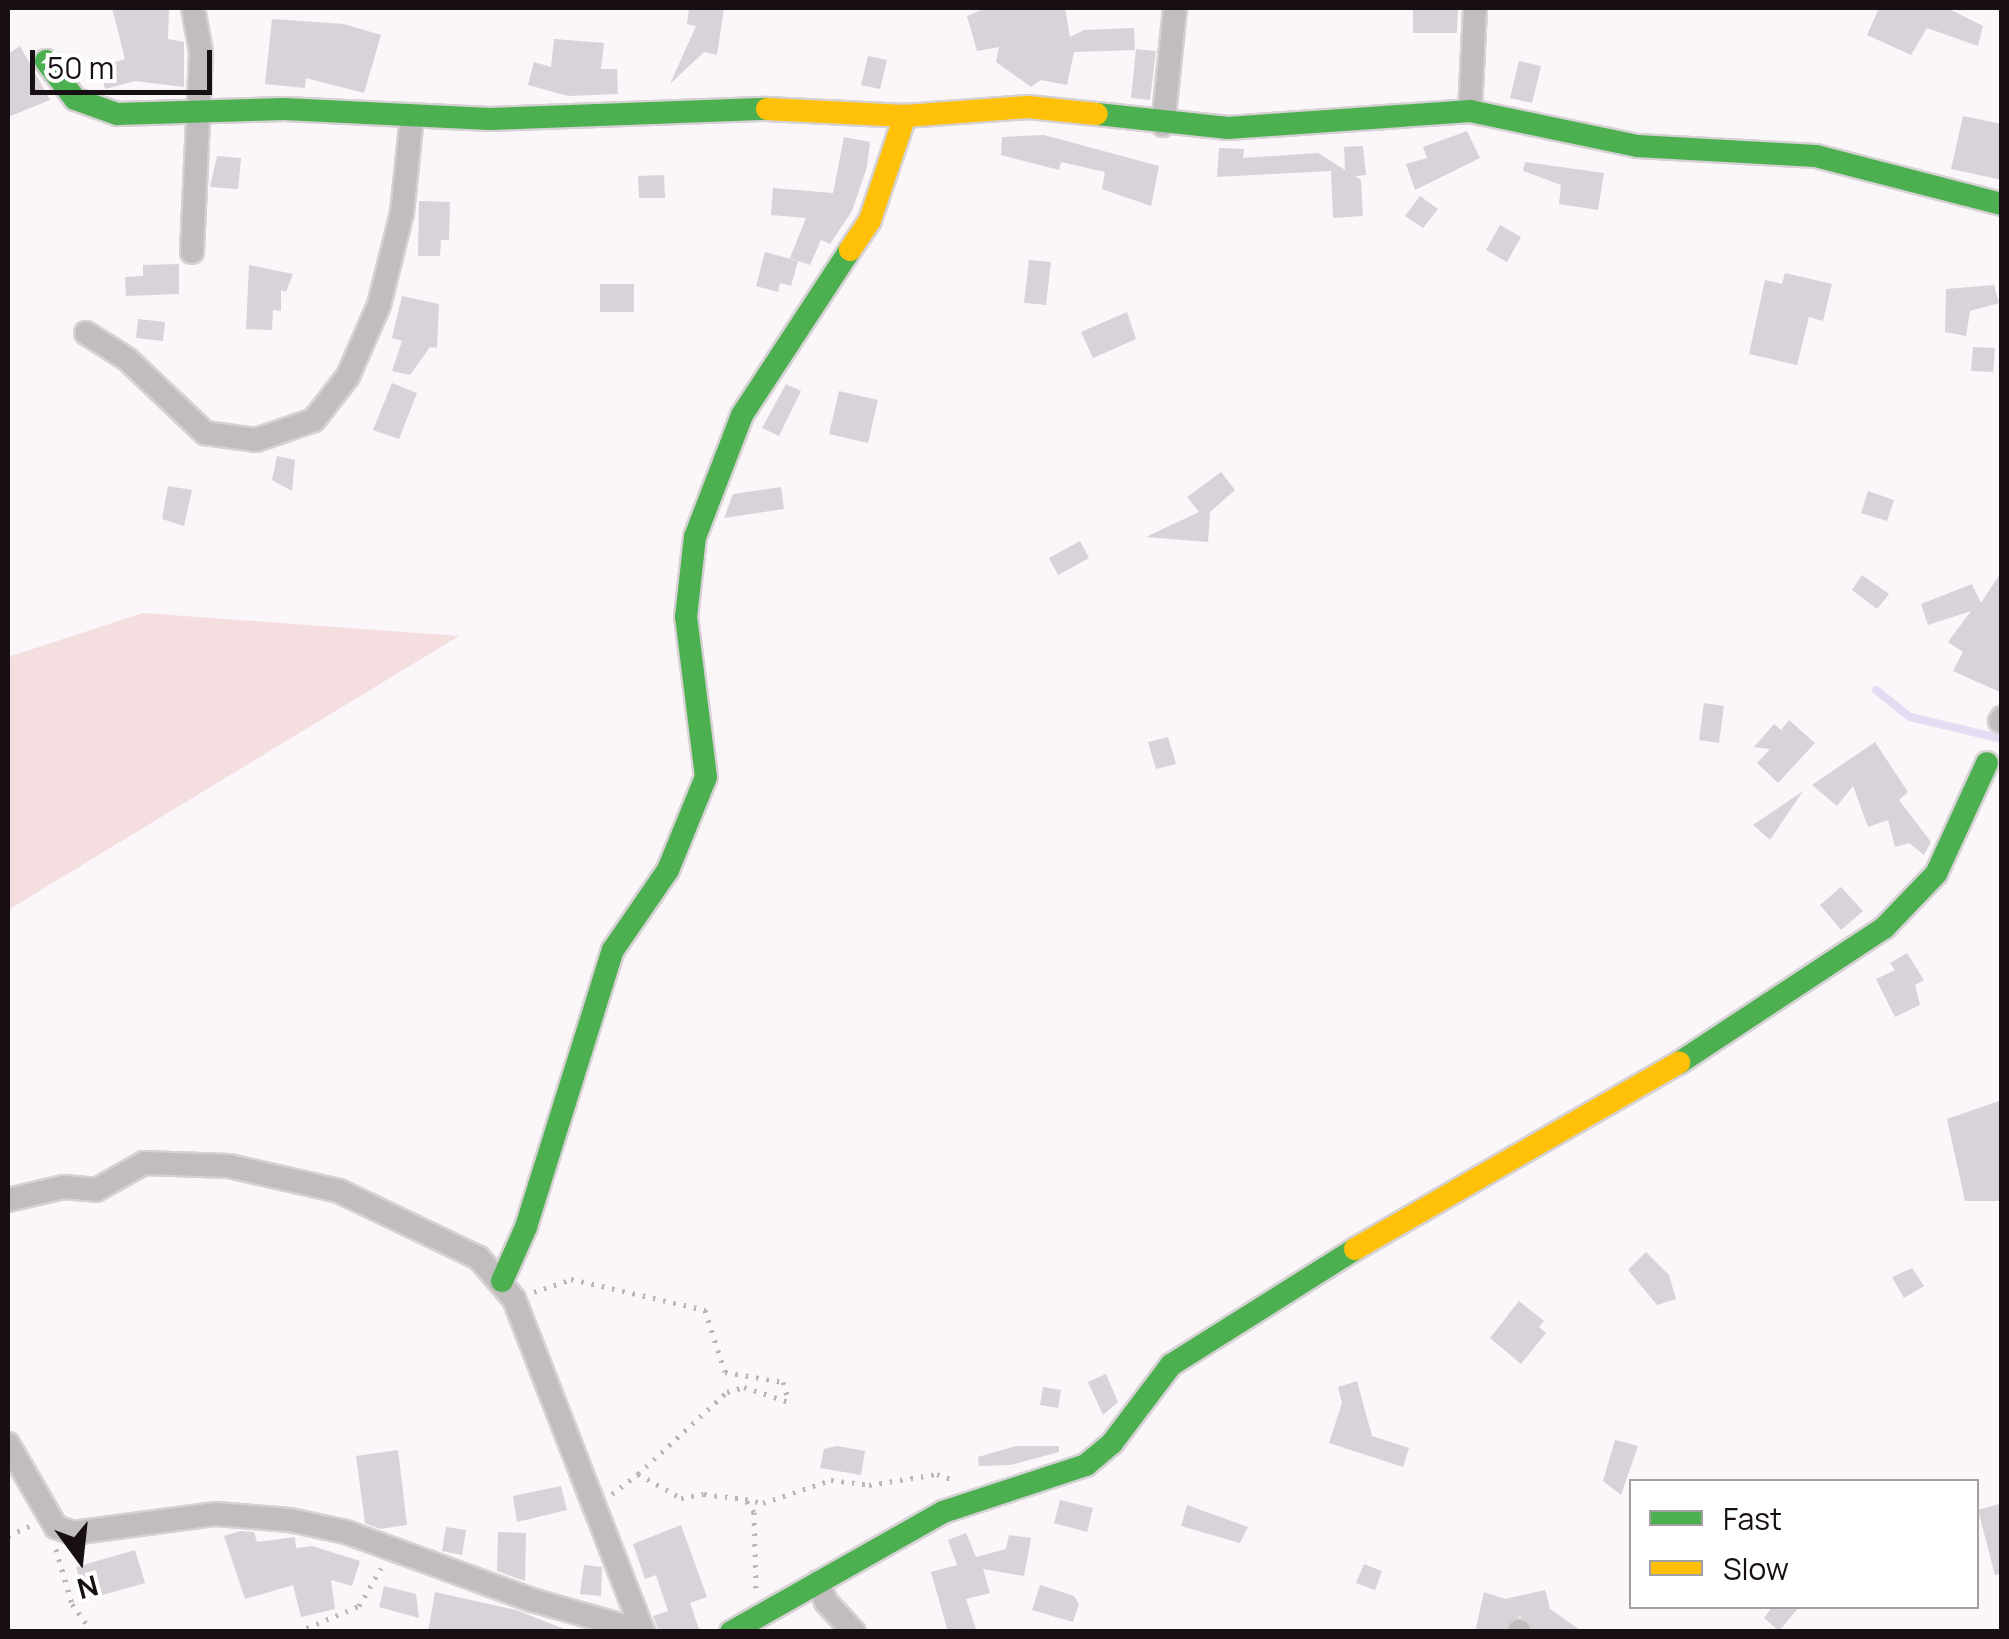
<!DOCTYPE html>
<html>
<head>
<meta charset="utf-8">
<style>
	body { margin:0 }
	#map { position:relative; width:2009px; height:1639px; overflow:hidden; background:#fbf6f9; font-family:Manrope,sans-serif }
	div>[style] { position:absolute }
	.green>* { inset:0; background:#f4dedf }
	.stream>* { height:8px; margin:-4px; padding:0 4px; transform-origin:4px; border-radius:4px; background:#e5dbf2 }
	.building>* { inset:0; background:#d9d2d9 }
	.path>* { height:5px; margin-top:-2.5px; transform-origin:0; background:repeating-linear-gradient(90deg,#bab5b8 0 2.5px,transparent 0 10.5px) }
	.roads { filter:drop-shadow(2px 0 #d6d2d4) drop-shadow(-2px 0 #d6d2d4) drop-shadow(0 2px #d6d2d4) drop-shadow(0 -2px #d6d2d4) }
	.street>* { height:22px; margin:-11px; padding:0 11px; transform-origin:11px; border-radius:11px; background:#c1bcbe }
	.fast>* { height:22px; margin:-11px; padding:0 11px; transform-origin:11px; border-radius:11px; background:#4caf50 }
	.slow>* { height:22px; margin:-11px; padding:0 11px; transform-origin:11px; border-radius:11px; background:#ffc107 }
	span { translate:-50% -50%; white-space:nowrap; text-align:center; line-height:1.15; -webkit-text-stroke:10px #fff; paint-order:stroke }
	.frame { position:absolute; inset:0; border:10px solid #170f14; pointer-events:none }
	.legend { position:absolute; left:1629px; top:1479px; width:350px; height:130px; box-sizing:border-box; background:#fff; border:2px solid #a29fa1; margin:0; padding:12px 18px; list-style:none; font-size:30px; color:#170f14 }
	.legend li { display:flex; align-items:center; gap:20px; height:50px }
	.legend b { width:50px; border:2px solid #a29fa1 }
	.north { position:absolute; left:30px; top:1509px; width:100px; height:100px; -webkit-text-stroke:8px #fff; paint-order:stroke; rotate:165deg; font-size:28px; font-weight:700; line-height:40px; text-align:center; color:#170f14 }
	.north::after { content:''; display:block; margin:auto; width:35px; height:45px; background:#170f14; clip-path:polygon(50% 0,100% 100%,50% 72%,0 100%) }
	.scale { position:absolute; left:30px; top:50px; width:182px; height:45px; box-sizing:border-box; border:5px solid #170f14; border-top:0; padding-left:12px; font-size:30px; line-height:35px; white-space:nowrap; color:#170f14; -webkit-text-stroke:8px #fff; paint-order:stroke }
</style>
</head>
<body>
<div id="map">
	<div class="green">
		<div style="clip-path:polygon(143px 613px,459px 636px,8px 910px,8px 657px)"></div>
	</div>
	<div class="stream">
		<div style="left:1876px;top:690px;width:43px;rotate:38.5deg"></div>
		<div style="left:1910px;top:717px;width:95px;rotate:13.4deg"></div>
	</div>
	<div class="building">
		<div style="clip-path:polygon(112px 8px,169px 8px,168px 39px,184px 42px,184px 87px,135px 81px,105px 89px,100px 67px,125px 59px)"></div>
		<div style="clip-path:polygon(689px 8px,724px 8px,717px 55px,704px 52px,670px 84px,696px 26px,687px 24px)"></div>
		<div style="clip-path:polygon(986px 8px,1065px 8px,1070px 37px,1084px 30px,1134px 28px,1135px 50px,1074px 52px,1067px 85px,1041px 80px,1031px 87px,996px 62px,999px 47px,977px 51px,967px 16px)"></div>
		<div style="clip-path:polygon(1413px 8px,1458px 8px,1457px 33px,1413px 33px)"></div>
		<div style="clip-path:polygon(1879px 8px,1947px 8px,1983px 26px,1978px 46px,1927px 28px,1911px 55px,1867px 35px)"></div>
		<div style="clip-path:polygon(272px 19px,344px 24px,381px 35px,364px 93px,306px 78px,305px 88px,265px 84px)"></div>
		<div style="clip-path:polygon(554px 39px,604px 43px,601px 69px,617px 69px,618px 94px,568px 96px,528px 85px,534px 62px,551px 67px)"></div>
		<div style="clip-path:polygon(20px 46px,50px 100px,8px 117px,8px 54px)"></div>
		<div style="clip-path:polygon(1136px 49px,1156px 51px,1150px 100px,1131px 98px)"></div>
		<div style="clip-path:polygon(868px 56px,887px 60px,880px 89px,861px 85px)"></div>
		<div style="clip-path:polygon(1519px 61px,1541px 66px,1532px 103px,1510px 98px)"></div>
		<div style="clip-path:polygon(1963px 116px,2002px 124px,2002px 180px,1951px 169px)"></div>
		<div style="clip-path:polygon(1467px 131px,1480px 158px,1415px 190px,1406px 164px,1427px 158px,1423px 147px)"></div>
		<div style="clip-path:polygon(1044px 135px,1159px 166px,1151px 206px,1102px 189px,1105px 172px,1061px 162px,1059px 170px,1001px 155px,1002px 137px)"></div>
		<div style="clip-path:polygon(844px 137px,870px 142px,867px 167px,852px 211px,830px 244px,821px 240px,810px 265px,790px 258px,806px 218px,771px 215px,773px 188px,833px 193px)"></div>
		<div style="clip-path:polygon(1363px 146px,1366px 175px,1355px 176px,1361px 180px,1363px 216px,1333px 218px,1331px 171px,1217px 177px,1219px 148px,1244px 149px,1243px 158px,1318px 153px,1345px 170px,1344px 147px)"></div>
		<div style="clip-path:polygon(217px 156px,241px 158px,238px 189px,210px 187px)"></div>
		<div style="clip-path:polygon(1525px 162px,1604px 173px,1598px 210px,1559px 204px,1561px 185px,1523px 171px)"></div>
		<div style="clip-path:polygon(664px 175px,665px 198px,639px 198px,638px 176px)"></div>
		<div style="clip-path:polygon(1420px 196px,1438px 209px,1423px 228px,1405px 216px)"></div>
		<div style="clip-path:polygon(419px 201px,450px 202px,449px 240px,441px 240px,440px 256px,418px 256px)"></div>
		<div style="clip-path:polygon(1500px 225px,1521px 237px,1507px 262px,1486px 250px)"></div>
		<div style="clip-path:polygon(765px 252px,798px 261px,791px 286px,780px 283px,778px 292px,756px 286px)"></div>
		<div style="clip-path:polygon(1029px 260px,1051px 262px,1046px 305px,1024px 303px)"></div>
		<div style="clip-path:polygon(179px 264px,179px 294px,126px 296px,125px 277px,143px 276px,143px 265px)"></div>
		<div style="clip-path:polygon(249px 265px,293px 274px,286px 292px,281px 290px,281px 311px,273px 310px,272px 330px,246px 329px)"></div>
		<div style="clip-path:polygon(1785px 273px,1832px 284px,1823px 321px,1809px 317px,1797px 365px,1749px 354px,1765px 280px,1782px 284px)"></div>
		<div style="clip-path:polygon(600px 284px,634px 284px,634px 312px,600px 312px)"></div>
		<div style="clip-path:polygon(1994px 285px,1999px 303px,1970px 311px,1966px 336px,1945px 332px,1946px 289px)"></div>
		<div style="clip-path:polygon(402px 296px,439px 304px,437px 348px,430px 347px,410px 375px,392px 371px,402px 341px,392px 338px)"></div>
		<div style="clip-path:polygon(1127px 312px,1136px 339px,1093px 358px,1081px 332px)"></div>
		<div style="clip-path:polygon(138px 319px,165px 322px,163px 341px,136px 338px)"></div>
		<div style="clip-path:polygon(1973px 347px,1995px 348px,1993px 372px,1971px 371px)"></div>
		<div style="clip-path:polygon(392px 383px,417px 393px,399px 439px,373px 430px)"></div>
		<div style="clip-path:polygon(786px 384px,801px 391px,779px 436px,762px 428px)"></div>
		<div style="clip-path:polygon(839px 391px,878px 400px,868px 443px,829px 434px)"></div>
		<div style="clip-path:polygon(277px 456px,295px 460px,292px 491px,272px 480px)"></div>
		<div style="clip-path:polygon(1221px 472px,1235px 490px,1210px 512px,1208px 542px,1146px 537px,1199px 512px,1187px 497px)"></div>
		<div style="clip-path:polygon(168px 486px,192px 490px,184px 526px,162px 519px)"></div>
		<div style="clip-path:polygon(781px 487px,784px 509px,724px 518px,733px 494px)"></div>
		<div style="clip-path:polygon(1868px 491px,1894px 500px,1887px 521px,1861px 513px)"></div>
		<div style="clip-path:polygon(1080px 541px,1089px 558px,1058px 575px,1049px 558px)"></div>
		<div style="clip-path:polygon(2002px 571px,2002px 693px,1953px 671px,1963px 652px,1948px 642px,1971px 611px,1928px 625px,1921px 604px,1972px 584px,1981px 603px)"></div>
		<div style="clip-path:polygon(1862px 575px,1889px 594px,1877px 609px,1852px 590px)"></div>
		<div style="clip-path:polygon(1704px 703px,1724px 706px,1719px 743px,1699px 740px)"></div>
		<div style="clip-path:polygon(1789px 720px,1815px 743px,1778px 783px,1757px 763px,1770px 749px,1754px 747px,1774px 724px,1781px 730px)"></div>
		<div style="clip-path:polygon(1168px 737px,1176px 764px,1156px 769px,1148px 742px)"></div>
		<div style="clip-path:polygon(1875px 742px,1908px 792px,1899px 800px,1931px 842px,1924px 855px,1909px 843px,1895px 847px,1888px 820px,1868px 827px,1853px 786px,1837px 806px,1812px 785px)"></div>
		<div style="clip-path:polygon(1803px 791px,1770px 840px,1753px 825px)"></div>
		<div style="clip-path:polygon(1841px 887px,1863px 911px,1841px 930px,1820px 905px)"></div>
		<div style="clip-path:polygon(1907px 953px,1924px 980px,1915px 985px,1920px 1005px,1895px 1017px,1876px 979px,1895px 970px,1890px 963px)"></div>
		<div style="clip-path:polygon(2002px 1100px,2002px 1201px,1965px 1201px,1947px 1119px)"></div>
		<div style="clip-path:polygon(1646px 1252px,1669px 1275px,1676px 1299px,1657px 1305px,1628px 1270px)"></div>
		<div style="clip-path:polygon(1912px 1268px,1924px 1286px,1904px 1298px,1892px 1277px)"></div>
		<div style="clip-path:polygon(1519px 1301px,1544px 1321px,1539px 1327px,1546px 1333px,1521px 1364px,1490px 1338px)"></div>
		<div style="clip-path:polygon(1106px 1374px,1118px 1402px,1103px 1415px,1088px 1382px)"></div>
		<div style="clip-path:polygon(1357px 1381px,1372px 1436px,1409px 1448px,1403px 1467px,1329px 1443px,1342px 1403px,1338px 1387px)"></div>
		<div style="clip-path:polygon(1043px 1387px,1061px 1390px,1058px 1408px,1040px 1405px)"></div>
		<div style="clip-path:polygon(1615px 1440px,1638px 1446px,1621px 1495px,1603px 1481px)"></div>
		<div style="clip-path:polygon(837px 1446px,865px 1451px,861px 1475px,820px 1468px,824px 1449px)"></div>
		<div style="clip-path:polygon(1016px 1446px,1059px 1446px,1059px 1452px,1010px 1465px,979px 1466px,978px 1457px)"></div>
		<div style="clip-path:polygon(398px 1450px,407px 1525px,380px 1529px,365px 1523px,356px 1456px)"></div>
		<div style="clip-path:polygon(561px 1486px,567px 1510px,517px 1522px,513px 1496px)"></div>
		<div style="clip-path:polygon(1060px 1500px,1093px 1508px,1087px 1532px,1054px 1523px)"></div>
		<div style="clip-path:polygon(2002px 1503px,2002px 1574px,1995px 1575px,1978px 1510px)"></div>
		<div style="clip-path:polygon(1187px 1505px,1248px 1527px,1240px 1543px,1181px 1526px)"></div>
		<div style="clip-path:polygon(681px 1525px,707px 1597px,690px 1603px,700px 1632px,659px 1632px,653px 1616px,668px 1611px,656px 1575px,645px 1579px,633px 1544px)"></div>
		<div style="clip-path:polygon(446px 1527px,466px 1530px,462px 1555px,442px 1551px)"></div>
		<div style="clip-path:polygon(241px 1531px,254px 1532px,257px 1542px,295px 1537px,296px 1548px,312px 1546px,360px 1561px,352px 1586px,331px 1580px,335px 1609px,301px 1617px,293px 1585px,245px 1599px,224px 1536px)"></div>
		<div style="clip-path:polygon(498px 1532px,526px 1533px,525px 1581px,497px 1571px)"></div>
		<div style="clip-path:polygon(966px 1533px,976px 1557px,1006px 1549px,1009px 1535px,1031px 1538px,1024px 1576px,983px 1569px,990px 1593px,966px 1599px,977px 1632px,948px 1632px,931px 1572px,957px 1565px,948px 1540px)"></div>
		<div style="clip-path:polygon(135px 1550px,145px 1583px,85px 1600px,76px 1567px)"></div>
		<div style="clip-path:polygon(1364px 1564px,1382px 1571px,1375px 1590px,1356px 1583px)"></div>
		<div style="clip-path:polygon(584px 1565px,602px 1567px,601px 1596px,580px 1594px)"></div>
		<div style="clip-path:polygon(1040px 1585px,1074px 1596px,1079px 1604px,1073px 1622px,1032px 1610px)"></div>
		<div style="clip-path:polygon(384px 1586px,416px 1594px,419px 1618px,379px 1607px)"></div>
		<div style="clip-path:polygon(1545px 1590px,1550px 1609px,1583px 1632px,1534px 1632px,1520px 1616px,1504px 1632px,1475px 1632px,1484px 1592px,1505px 1599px)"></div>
		<div style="clip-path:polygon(435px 1592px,516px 1610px,572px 1632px,428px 1632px)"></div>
		<div style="clip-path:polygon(1773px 1606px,1800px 1606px,1779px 1631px,1764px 1618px)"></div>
	</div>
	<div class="path">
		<div style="left:534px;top:1292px;width:39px;rotate:-19deg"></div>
		<div style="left:571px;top:1279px;width:138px;rotate:13deg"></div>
		<div style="left:705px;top:1310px;width:65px;rotate:72.1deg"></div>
		<div style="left:725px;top:1372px;width:59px;rotate:9.8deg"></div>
		<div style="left:783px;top:1382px;width:21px;rotate:73deg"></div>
		<div style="left:638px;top:1474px;width:121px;rotate:-42.7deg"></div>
		<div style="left:727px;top:1392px;width:18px;rotate:-16deg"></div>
		<div style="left:744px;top:1387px;width:47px;rotate:18.4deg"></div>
		<div style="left:612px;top:1494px;width:33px;rotate:-38deg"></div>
		<div style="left:638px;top:1474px;width:49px;rotate:29.2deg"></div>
		<div style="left:681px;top:1498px;width:23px;rotate:-10deg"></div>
		<div style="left:704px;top:1494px;width:41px;rotate:7deg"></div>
		<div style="left:8px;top:1536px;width:26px;rotate:-25deg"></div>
		<div style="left:56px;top:1549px;width:57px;rotate:73.8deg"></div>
		<div style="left:72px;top:1604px;width:34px;rotate:54deg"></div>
		<div style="left:756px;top:1588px;width:76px;rotate:-91.5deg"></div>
		<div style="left:754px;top:1512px;width:16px;rotate:-125deg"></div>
		<div style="left:745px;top:1499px;width:18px;rotate:13deg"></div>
		<div style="left:763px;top:1503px;width:72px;rotate:-18.7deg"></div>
		<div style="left:831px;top:1480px;width:38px;rotate:7deg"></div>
		<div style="left:869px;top:1485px;width:69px;rotate:-9.2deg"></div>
		<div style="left:937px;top:1474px;width:15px;rotate:20deg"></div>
		<div style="left:297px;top:1632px;width:67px;rotate:-22.8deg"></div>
		<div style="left:359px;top:1606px;width:44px;rotate:-59.9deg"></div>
	</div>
	<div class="roads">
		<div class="street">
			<div style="left:1470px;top:111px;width:103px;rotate:-87.2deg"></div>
			<div style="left:1163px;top:125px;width:118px;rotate:-84.1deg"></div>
			<div style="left:192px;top:252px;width:200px;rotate:-87.4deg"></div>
			<div style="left:201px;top:52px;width:45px;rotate:-100.3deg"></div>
			<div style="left:86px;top:333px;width:49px;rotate:32.4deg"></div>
			<div style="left:127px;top:359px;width:108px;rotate:43.5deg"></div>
			<div style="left:205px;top:433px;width:51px;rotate:7.8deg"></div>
			<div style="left:256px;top:440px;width:61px;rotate:-19deg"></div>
			<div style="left:314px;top:420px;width:56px;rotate:-52.3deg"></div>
			<div style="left:348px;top:376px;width:77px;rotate:-66.4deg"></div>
			<div style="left:379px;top:305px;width:95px;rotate:-76deg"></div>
			<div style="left:402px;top:213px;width:98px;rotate:-84.1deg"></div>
			<div style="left:2000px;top:721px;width:4px;rotate:-56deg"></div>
			<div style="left:8px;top:1200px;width:57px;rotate:-13.1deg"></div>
			<div style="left:64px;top:1187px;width:32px;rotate:5deg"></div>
			<div style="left:96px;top:1190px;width:55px;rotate:-29.4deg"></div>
			<div style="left:144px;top:1163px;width:85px;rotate:2deg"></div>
			<div style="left:229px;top:1166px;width:113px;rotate:12.8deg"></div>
			<div style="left:339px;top:1191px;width:155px;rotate:25.6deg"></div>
			<div style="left:479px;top:1258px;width:54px;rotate:49.5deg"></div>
			<div style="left:514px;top:1299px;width:354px;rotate:68.8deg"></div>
			<div style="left:8px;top:1444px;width:96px;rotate:60deg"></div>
			<div style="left:56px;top:1527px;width:18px;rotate:19deg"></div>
			<div style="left:73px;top:1533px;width:144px;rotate:-7.6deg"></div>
			<div style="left:216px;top:1514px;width:74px;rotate:4.6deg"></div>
			<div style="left:290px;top:1520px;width:57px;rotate:12.1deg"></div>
			<div style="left:346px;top:1532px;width:198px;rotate:20.1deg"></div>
			<div style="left:532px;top:1600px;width:116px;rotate:15.9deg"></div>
			<div style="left:818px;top:1582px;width:22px;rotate:68deg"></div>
			<div style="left:826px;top:1602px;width:41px;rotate:47deg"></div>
			<div style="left:1519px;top:1632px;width:1px;rotate:-90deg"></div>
		</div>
		<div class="fast">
			<div style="left:46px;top:61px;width:48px;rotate:52.7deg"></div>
			<div style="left:75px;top:99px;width:45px;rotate:19.7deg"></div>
			<div style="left:117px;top:114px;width:167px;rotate:-1.7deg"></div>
			<div style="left:284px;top:109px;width:206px;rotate:2.8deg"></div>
			<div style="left:490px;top:119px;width:277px;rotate:-2.1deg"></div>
			<div style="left:1097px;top:114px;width:132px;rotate:6.1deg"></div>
			<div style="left:1228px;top:128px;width:243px;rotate:-4deg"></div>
			<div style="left:1470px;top:111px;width:171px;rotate:11.8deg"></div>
			<div style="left:1637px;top:146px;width:179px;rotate:3.2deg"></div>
			<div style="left:1816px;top:156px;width:192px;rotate:14.5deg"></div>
			<div style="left:1679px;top:1063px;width:245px;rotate:-33.4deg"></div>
			<div style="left:1884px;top:928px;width:75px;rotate:-46.1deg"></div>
			<div style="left:1936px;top:874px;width:122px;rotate:-65.3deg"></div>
			<div style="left:502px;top:1281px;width:59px;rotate:-66deg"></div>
			<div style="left:526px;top:1227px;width:290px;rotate:-72.6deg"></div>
			<div style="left:613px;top:950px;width:97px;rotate:-55.5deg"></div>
			<div style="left:668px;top:870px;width:100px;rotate:-67.8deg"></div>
			<div style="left:706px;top:777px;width:161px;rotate:-97.1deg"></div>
			<div style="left:686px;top:617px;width:81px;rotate:-83.6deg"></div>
			<div style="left:695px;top:537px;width:131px;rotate:-68.9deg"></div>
			<div style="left:742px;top:415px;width:197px;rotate:-56.8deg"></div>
			<div style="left:731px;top:1632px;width:244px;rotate:-29.5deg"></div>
			<div style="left:943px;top:1512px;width:151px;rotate:-18.2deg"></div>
			<div style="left:1086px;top:1465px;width:34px;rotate:-40deg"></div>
			<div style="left:1112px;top:1443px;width:98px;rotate:-52.9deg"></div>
			<div style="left:1171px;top:1365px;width:218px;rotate:-32.2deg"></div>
		</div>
		<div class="slow">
			<div style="left:767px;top:109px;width:138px;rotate:2.9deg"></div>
			<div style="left:905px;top:116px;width:123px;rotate:-4.2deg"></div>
			<div style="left:1028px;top:107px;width:69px;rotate:5.8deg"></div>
			<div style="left:850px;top:250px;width:36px;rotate:-56deg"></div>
			<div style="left:870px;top:220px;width:110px;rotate:-71.4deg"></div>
			<div style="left:1355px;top:1249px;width:374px;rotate:-29.9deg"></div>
		</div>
	</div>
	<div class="frame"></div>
	<ul class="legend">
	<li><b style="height:12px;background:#4caf50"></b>Fast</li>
	<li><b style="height:12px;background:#ffc107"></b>Slow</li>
	</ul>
	<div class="north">N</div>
	<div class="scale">50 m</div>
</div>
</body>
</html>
